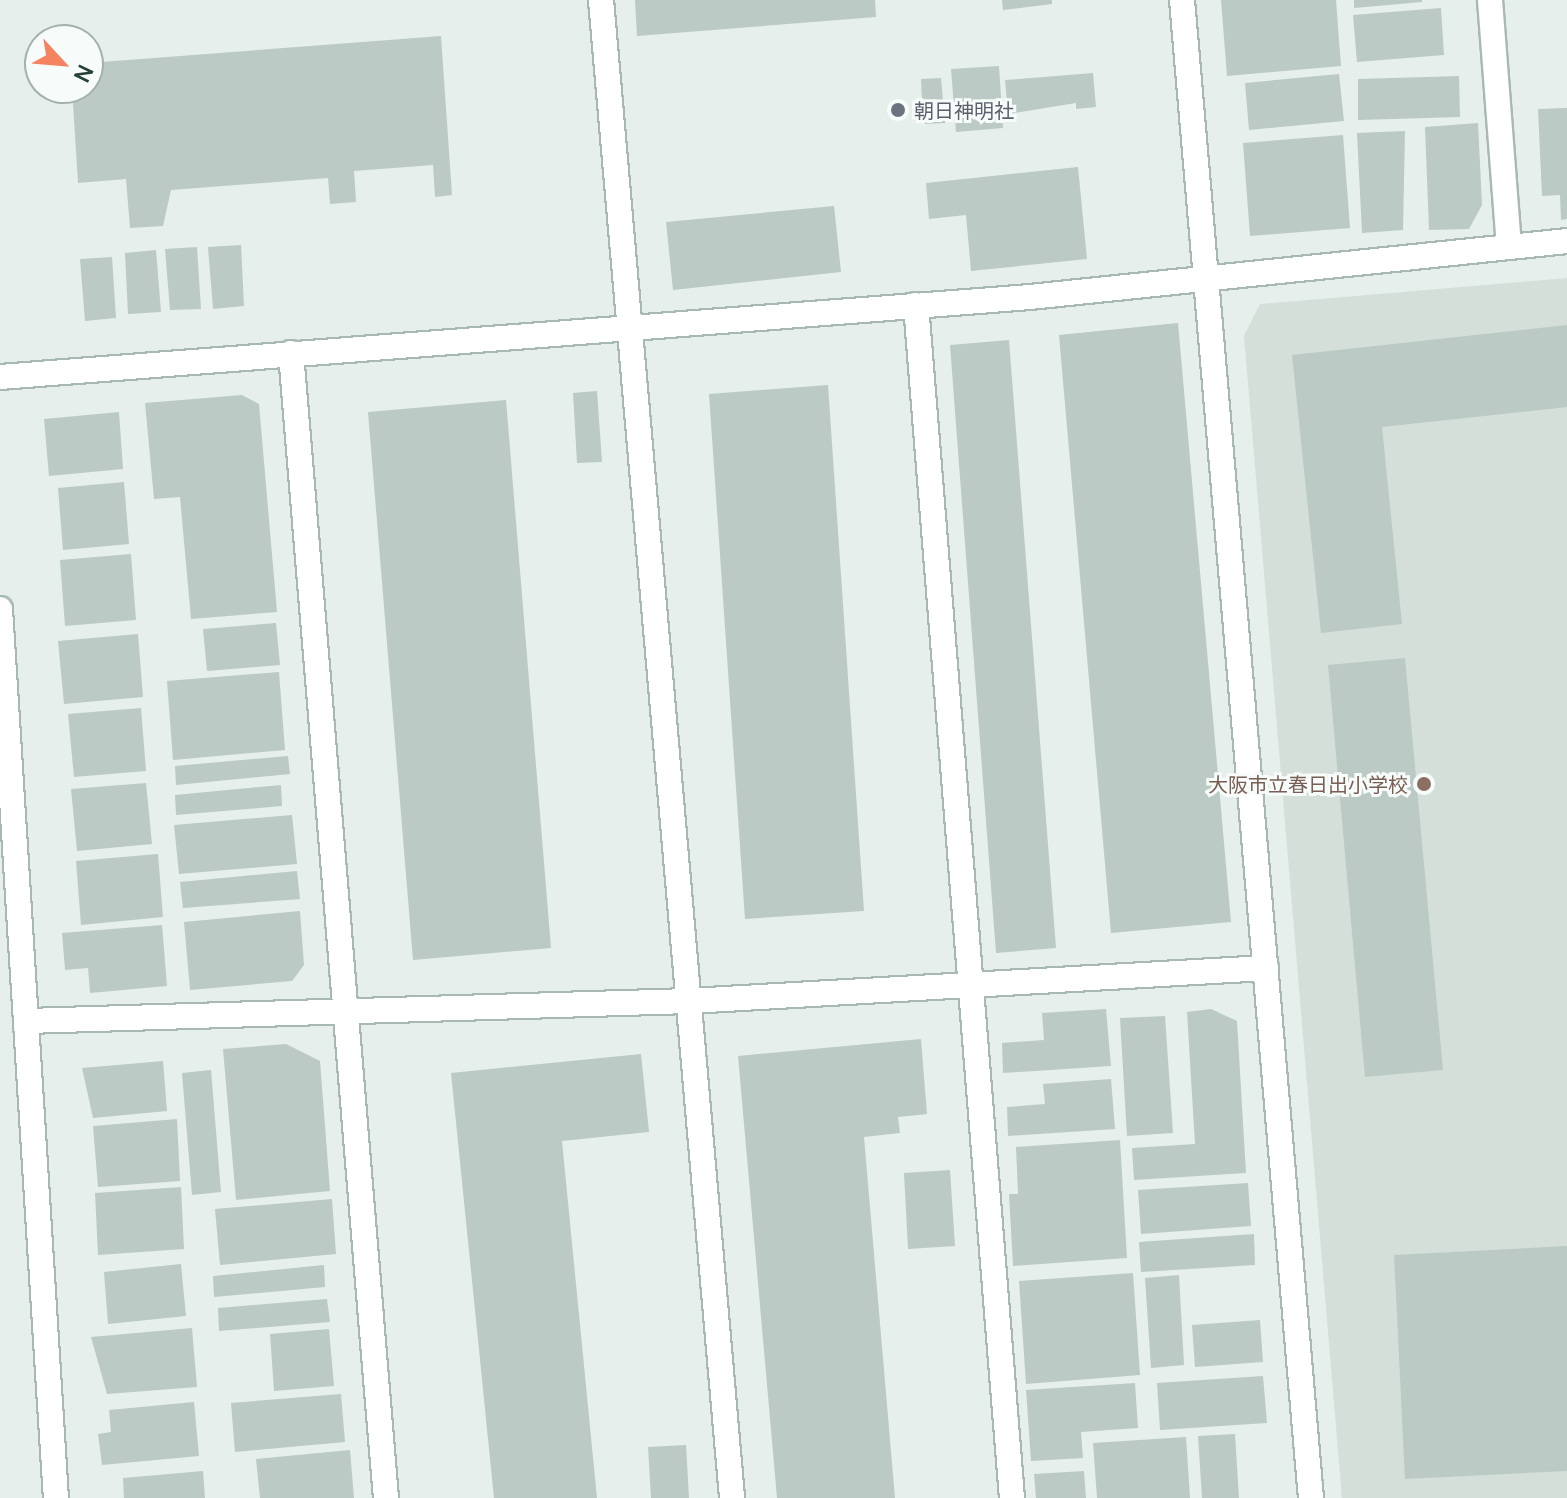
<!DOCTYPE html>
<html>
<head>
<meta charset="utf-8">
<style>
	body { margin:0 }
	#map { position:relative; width:1567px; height:1498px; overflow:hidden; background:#e6efeb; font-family:Manrope,"Noto Sans JP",sans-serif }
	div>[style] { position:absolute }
	.built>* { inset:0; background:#d4dfda }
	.building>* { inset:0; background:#bbcac4 }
	.roads { filter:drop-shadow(2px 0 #a8b8b2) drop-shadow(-2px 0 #a8b8b2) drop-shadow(0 2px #a8b8b2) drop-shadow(0 -2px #a8b8b2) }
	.street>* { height:24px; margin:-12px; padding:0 12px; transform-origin:12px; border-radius:12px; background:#fff }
	.dots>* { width:22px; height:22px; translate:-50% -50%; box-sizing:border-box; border:4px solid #f7fbf9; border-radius:50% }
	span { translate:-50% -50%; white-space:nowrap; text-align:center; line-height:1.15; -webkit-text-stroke:6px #f7fbf9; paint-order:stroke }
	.worship-label { font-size:20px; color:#5b616d }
	.left { translate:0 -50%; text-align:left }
	.education-label { font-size:20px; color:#785e54 }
	.right { translate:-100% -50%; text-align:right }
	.north { position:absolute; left:24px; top:24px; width:80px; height:80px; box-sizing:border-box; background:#f7fbf9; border:2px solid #a3b1ad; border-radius:50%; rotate:116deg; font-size:22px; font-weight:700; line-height:32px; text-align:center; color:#24423a }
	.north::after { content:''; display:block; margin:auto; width:28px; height:36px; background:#f4845f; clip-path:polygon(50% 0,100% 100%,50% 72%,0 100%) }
</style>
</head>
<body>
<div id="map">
	<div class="built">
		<div style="clip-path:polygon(1567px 278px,1567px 1498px,1342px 1498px,1244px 336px,1260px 304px)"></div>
	</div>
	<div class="building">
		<div style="clip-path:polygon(635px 0,875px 0,876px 17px,637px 36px)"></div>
		<div style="clip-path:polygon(1002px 0,1052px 0,1052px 4px,1003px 10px)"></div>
		<div style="clip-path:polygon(1221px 0,1336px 0,1341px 66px,1227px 76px)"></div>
		<div style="clip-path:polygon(1354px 0,1422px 0,1422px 2px,1354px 8px)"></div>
		<div style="clip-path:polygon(1441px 8px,1444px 55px,1357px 62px,1353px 15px)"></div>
		<div style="clip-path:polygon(441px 36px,452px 195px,435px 197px,433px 165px,354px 171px,356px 202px,330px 204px,328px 178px,171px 190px,163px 226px,130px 228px,126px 179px,78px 183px,72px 88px,88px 88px,88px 63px)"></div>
		<div style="clip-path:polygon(999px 66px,1003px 128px,956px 132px,951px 69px)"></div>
		<div style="clip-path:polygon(1093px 73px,1096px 107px,1076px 109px,1076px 103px,1008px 114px,1005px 80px)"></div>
		<div style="clip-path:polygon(1339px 74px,1344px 121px,1249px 130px,1245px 83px)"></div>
		<div style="clip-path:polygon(1459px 76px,1460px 117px,1358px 120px,1358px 79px)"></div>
		<div style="clip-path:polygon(941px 78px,945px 123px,923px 124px,921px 79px)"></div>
		<div style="clip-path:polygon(1567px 108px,1567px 219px,1561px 220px,1560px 195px,1542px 196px,1538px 109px)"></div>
		<div style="clip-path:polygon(1478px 123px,1482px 205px,1469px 229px,1429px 230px,1425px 127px)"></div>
		<div style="clip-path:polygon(1405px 131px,1403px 230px,1362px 233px,1357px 133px)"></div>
		<div style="clip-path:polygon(1343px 135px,1350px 228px,1250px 236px,1243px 143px)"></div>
		<div style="clip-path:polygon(1078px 167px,1087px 259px,971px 271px,966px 215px,929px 219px,926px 183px)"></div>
		<div style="clip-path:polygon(834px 206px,841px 272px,673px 290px,666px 222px)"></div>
		<div style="clip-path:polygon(241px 245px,244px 306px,213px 309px,208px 247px)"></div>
		<div style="clip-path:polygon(197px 247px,201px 309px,170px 310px,165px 249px)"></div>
		<div style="clip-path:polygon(156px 250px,161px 312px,128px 314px,125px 253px)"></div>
		<div style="clip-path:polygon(112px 257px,116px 318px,85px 321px,80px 259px)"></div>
		<div style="clip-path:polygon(1178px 323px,1231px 922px,1111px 933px,1059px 335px)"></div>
		<div style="clip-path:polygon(1567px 325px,1567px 407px,1382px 427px,1402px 624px,1321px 633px,1292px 355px)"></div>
		<div style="clip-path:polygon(1009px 340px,1056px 948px,996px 953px,950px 345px)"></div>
		<div style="clip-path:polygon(828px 385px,864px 911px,745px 919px,709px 394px)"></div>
		<div style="clip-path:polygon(597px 391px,602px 462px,577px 463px,573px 393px)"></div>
		<div style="clip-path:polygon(242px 395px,259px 404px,277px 612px,191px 619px,180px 497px,154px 499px,145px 403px)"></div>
		<div style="clip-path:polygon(506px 400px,551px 948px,413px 960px,368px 412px)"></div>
		<div style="clip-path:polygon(119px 412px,123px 469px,49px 476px,44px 419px)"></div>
		<div style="clip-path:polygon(124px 482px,129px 544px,63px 550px,58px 488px)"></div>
		<div style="clip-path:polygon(131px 554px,136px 620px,65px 626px,60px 560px)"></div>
		<div style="clip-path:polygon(276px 623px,280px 665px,207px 671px,203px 629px)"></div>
		<div style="clip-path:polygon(138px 634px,143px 697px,64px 704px,58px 641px)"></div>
		<div style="clip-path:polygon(1405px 658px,1443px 1070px,1365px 1077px,1328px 665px)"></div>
		<div style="clip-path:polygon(279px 672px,285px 750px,173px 760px,167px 681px)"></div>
		<div style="clip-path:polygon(141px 708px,146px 771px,74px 777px,68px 714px)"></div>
		<div style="clip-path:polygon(288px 756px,290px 774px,176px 785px,175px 766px)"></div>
		<div style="clip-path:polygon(146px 783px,152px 844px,77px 851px,71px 789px)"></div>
		<div style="clip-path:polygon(281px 785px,282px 806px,176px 815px,175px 795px)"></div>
		<div style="clip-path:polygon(292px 815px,297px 864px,179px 874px,174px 825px)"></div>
		<div style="clip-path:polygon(158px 854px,163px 917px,81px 925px,76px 861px)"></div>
		<div style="clip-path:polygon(297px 871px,300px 899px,183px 908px,180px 882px)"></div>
		<div style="clip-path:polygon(300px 911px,304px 965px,292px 981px,190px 990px,184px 922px)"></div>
		<div style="clip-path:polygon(162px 925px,167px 986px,90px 993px,88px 968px,65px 970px,62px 933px)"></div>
		<div style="clip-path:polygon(1106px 1009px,1111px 1066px,1003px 1073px,1002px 1043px,1044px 1040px,1042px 1013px)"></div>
		<div style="clip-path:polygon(1211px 1009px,1237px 1021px,1246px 1173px,1134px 1180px,1132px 1148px,1195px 1144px,1187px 1012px)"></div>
		<div style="clip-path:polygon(1165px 1016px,1173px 1133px,1127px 1136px,1120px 1018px)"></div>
		<div style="clip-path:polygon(921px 1039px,927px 1114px,898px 1117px,900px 1133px,864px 1137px,895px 1498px,777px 1498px,738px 1056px)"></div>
		<div style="clip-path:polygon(286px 1044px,320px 1061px,330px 1191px,236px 1200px,223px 1049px)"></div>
		<div style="clip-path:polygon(641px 1054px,649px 1132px,562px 1141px,597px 1498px,494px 1498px,451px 1073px)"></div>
		<div style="clip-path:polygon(163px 1061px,167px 1111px,93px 1118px,82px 1068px)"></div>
		<div style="clip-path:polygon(211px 1070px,221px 1192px,192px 1195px,182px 1073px)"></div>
		<div style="clip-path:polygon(1111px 1079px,1115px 1129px,1008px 1136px,1007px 1107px,1045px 1104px,1043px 1084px)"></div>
		<div style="clip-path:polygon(177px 1119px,180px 1181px,98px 1187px,93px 1126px)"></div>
		<div style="clip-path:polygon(1120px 1140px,1127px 1258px,1013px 1266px,1009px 1194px,1018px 1194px,1016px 1147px)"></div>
		<div style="clip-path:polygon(950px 1170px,955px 1246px,908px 1249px,904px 1173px)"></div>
		<div style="clip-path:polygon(1248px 1183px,1251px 1226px,1141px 1234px,1138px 1190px)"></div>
		<div style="clip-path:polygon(181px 1187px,184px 1249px,98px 1255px,95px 1193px)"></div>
		<div style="clip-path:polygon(332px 1199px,336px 1254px,220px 1265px,215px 1209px)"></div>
		<div style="clip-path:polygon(1254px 1234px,1255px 1265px,1141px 1272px,1139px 1242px)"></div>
		<div style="clip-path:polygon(1567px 1246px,1567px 1471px,1405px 1479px,1394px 1255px)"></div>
		<div style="clip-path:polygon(181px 1264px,186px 1316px,108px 1324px,104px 1272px)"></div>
		<div style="clip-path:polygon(324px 1265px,325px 1287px,214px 1297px,213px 1276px)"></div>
		<div style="clip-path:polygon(1133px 1273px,1140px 1375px,1026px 1384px,1019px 1281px)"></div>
		<div style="clip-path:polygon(1179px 1275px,1184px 1365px,1151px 1368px,1145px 1278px)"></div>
		<div style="clip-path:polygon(327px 1299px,330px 1322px,219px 1331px,218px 1308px)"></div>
		<div style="clip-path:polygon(1260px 1320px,1263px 1362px,1195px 1367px,1192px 1325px)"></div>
		<div style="clip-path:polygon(192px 1328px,197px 1387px,107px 1394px,91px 1337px)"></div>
		<div style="clip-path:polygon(329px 1329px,334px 1386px,274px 1391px,270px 1334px)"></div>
		<div style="clip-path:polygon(1263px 1376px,1267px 1423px,1160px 1430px,1157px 1383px)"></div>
		<div style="clip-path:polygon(1135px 1383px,1138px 1428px,1081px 1432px,1083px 1458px,1031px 1461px,1026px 1390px)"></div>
		<div style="clip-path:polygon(341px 1394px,345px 1442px,235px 1452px,231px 1403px)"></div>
		<div style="clip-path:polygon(194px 1402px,199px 1456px,102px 1465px,98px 1434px,111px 1432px,109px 1410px)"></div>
		<div style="clip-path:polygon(1235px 1434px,1239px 1498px,1202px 1498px,1198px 1436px)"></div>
		<div style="clip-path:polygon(1186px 1437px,1190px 1498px,1097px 1498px,1093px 1443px)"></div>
		<div style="clip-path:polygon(686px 1445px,689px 1498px,651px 1498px,648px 1447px)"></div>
		<div style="clip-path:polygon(350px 1450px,354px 1498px,260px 1498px,256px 1459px)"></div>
		<div style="clip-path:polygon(203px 1471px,205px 1498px,124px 1498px,123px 1478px)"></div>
		<div style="clip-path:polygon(1084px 1471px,1086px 1498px,1036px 1498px,1034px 1474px)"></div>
	</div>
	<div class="roads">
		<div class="street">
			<div style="left:601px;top:0;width:1504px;rotate:85deg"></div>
			<div style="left:1182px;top:0;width:1504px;rotate:85.08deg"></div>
			<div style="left:1490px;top:0;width:246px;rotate:85.6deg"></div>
			<div style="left:916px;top:305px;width:1197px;rotate:85.4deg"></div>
			<div style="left:291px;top:353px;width:1149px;rotate:85.26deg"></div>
			<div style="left:0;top:377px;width:1033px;rotate:-4.44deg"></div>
			<div style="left:1030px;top:297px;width:540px;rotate:-5.95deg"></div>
			<div style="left:0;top:609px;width:891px;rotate:86.4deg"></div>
			<div style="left:27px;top:1021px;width:663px;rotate:-1.73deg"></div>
			<div style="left:690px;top:1001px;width:577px;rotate:-3.28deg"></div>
		</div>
	</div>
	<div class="dots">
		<div style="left:898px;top:110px;background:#6b7280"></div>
		<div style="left:1424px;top:784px;background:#8d6e63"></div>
	</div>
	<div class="worship-label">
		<span class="left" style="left:914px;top:110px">朝日神明社</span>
	</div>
	<div class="education-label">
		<span class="right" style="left:1408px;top:784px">大阪市立春日出小学校</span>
	</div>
	<div class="north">N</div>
</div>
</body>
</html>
